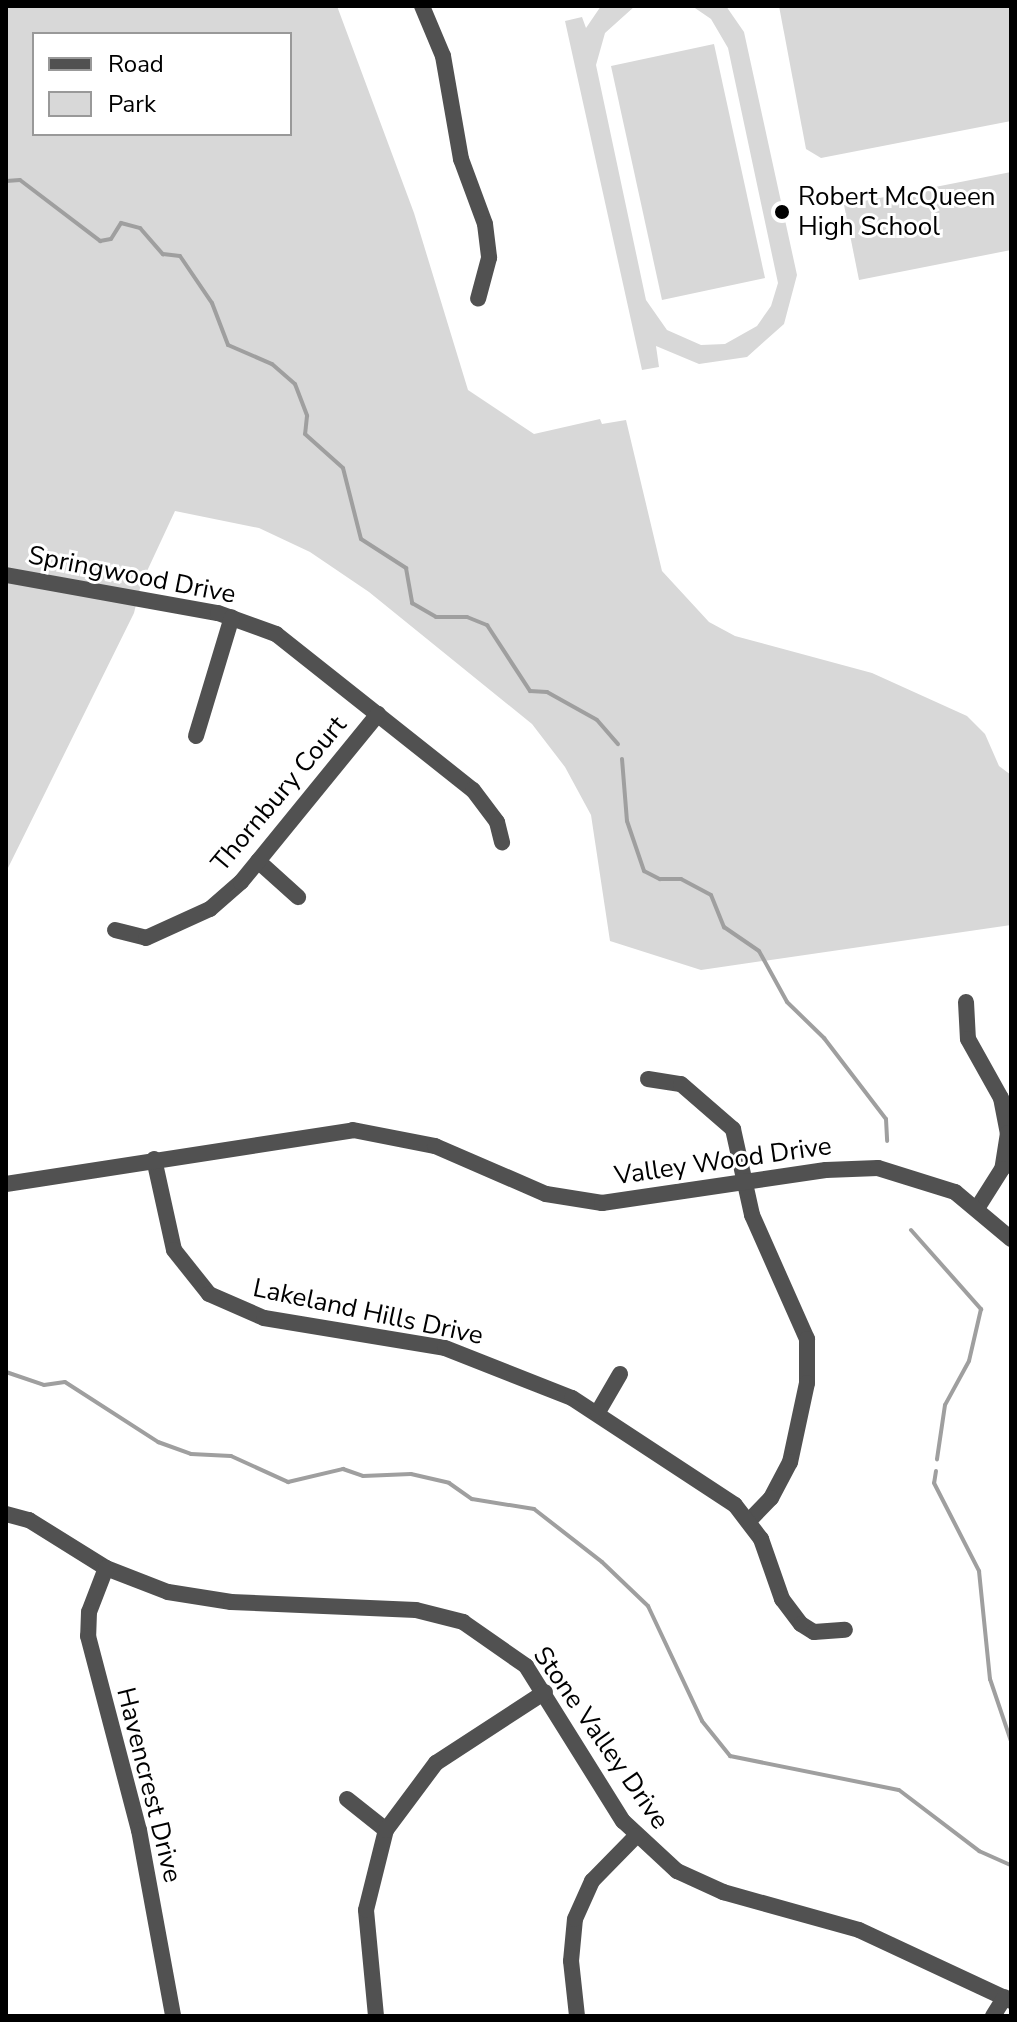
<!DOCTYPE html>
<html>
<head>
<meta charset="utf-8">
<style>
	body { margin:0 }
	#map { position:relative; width:1017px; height:2022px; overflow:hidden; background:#fff; font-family:"Nunito Sans",sans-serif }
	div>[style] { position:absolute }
	.green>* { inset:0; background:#d8d8d8 }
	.stream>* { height:4px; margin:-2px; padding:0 2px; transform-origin:2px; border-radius:2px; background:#9f9f9f }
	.minor>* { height:16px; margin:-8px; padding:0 8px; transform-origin:8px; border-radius:8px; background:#515151 }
	.dots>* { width:22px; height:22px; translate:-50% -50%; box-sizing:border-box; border:4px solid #fff; border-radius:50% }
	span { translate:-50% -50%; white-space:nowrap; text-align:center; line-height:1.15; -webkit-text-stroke:6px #fff; paint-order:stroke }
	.poi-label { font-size:26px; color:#000 }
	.left { translate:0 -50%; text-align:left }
	.street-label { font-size:26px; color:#000 }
	.frame { position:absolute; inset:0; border:8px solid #000; pointer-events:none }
	.legend { position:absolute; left:32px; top:32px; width:260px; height:104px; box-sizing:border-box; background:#fff; border:2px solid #999; margin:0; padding:10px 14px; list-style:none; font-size:24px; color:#000 }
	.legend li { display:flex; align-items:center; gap:16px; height:40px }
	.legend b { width:40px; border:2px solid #999 }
</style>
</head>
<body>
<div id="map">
	<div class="green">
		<div style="clip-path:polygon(evenodd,6px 6px,337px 6px,414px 213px,468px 390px,534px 434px,600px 419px,602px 424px,626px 420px,662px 571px,709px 622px,735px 636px,872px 673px,967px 716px,985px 734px,999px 766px,1011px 775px,1011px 925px,701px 970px,610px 941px,591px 815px,565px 767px,532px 724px,369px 592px,310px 552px,259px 528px,175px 511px,141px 584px,134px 613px,6px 872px,6px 6px,34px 34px,290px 34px,290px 134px,34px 134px,34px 34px)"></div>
		<div style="clip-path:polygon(601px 6px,635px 6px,605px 33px,596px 65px,646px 300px,667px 330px,701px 345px,725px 344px,757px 326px,771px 306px,778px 283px,728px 48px,711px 19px,692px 6px,726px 6px,744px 32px,797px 275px,784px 324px,747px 357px,699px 364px,656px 346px,659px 367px,642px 370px,565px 21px,582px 17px,586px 28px)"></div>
		<div style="clip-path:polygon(779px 6px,1011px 6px,1011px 121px,821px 158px,806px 149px)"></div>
		<div style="clip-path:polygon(714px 44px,765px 278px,662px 300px,611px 66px)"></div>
		<div style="clip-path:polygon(1011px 172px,1011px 250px,859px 280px,844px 205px)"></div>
	</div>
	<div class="stream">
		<div style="left:6px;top:181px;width:14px;rotate:-4deg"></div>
		<div style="left:20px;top:180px;width:101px;rotate:37.3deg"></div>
		<div style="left:100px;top:241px;width:11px;rotate:-10deg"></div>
		<div style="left:111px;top:239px;width:19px;rotate:-58deg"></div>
		<div style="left:121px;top:223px;width:20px;rotate:15deg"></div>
		<div style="left:140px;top:228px;width:35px;rotate:49deg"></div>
		<div style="left:163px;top:254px;width:17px;rotate:7deg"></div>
		<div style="left:180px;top:256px;width:57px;rotate:55.8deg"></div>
		<div style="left:212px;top:303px;width:45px;rotate:69.1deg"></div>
		<div style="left:228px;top:345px;width:48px;rotate:23.4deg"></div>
		<div style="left:272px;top:364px;width:30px;rotate:41deg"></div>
		<div style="left:295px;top:384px;width:34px;rotate:69deg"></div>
		<div style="left:307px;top:416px;width:18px;rotate:96deg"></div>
		<div style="left:305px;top:434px;width:51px;rotate:41.8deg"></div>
		<div style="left:343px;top:468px;width:73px;rotate:75.8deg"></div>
		<div style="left:361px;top:539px;width:54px;rotate:32.8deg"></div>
		<div style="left:406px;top:568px;width:36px;rotate:80deg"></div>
		<div style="left:412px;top:603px;width:28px;rotate:30deg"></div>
		<div style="left:436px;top:617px;width:31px"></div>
		<div style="left:467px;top:617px;width:22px;rotate:22deg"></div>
		<div style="left:487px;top:625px;width:79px;rotate:56.9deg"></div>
		<div style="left:530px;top:691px;width:17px;rotate:3deg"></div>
		<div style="left:547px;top:692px;width:57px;rotate:29.2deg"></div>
		<div style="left:597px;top:720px;width:32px;rotate:49deg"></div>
		<div style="left:622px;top:759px;width:62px;rotate:85.4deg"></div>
		<div style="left:627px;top:821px;width:53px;rotate:71.2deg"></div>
		<div style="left:644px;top:871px;width:18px;rotate:27deg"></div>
		<div style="left:660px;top:879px;width:21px"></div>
		<div style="left:681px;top:879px;width:34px;rotate:28deg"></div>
		<div style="left:711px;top:895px;width:35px;rotate:68deg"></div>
		<div style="left:724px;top:927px;width:42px;rotate:34.4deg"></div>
		<div style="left:759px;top:951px;width:58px;rotate:61.2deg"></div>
		<div style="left:787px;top:1002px;width:52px;rotate:44.2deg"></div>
		<div style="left:824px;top:1038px;width:102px;rotate:52.6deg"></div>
		<div style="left:886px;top:1119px;width:22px;rotate:87deg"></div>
		<div style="left:911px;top:1230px;width:106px;rotate:48.5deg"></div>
		<div style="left:981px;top:1309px;width:53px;rotate:103deg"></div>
		<div style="left:969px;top:1361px;width:50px;rotate:118.6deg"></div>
		<div style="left:945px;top:1405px;width:55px;rotate:98.4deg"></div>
		<div style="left:6px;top:1372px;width:40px;rotate:18.9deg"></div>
		<div style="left:44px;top:1385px;width:21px;rotate:-8deg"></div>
		<div style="left:65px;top:1382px;width:111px;rotate:32.8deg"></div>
		<div style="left:158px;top:1442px;width:35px;rotate:20deg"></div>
		<div style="left:191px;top:1454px;width:40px;rotate:2.9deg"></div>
		<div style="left:231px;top:1456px;width:63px;rotate:24.5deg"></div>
		<div style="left:288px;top:1482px;width:57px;rotate:-13.3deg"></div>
		<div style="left:343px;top:1469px;width:21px;rotate:19deg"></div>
		<div style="left:363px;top:1476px;width:48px;rotate:-2.4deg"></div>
		<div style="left:411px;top:1474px;width:39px;rotate:13deg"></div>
		<div style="left:449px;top:1483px;width:28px;rotate:35deg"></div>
		<div style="left:472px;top:1499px;width:63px;rotate:9.2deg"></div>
		<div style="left:534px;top:1509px;width:86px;rotate:37.9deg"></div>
		<div style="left:602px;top:1562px;width:64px;rotate:43.7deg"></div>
		<div style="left:648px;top:1606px;width:127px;rotate:64.8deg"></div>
		<div style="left:702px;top:1721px;width:45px;rotate:51.3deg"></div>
		<div style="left:730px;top:1756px;width:172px;rotate:11.4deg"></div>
		<div style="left:899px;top:1790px;width:101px;rotate:37.3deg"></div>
		<div style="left:979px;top:1851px;width:35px;rotate:24deg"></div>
		<div style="left:936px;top:1471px;width:12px;rotate:99deg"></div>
		<div style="left:934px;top:1483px;width:99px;rotate:62.9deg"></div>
		<div style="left:979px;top:1571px;width:109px;rotate:84.2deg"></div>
		<div style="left:990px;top:1679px;width:65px;rotate:71.3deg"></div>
	</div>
	<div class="minor">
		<div style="left:422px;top:6px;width:54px;rotate:67.2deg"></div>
		<div style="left:443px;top:56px;width:105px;rotate:80.1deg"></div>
		<div style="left:461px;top:159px;width:69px;rotate:69.7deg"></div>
		<div style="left:485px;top:224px;width:34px;rotate:83deg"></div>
		<div style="left:489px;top:258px;width:42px;rotate:105deg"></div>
		<div style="left:6px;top:575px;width:215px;rotate:10.2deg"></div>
		<div style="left:218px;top:613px;width:62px;rotate:19.9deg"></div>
		<div style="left:276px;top:634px;width:251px;rotate:38.4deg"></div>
		<div style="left:473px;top:790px;width:40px;rotate:53deg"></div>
		<div style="left:497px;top:822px;width:21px;rotate:76deg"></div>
		<div style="left:196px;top:736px;width:124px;rotate:-73.2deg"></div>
		<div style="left:258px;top:861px;width:54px;rotate:42deg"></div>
		<div style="left:115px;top:930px;width:32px;rotate:14deg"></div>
		<div style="left:146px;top:938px;width:70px;rotate:-24.4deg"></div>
		<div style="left:210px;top:909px;width:41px;rotate:-41.1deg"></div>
		<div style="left:241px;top:882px;width:217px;rotate:-50.8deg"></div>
		<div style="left:966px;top:1002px;width:37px;rotate:87deg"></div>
		<div style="left:968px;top:1039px;width:68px;rotate:60.8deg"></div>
		<div style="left:1001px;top:1098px;width:36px;rotate:79deg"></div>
		<div style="left:1008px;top:1133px;width:36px;rotate:99deg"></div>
		<div style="left:1002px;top:1169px;width:45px;rotate:122.3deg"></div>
		<div style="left:648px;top:1079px;width:33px;rotate:9deg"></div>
		<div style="left:681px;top:1084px;width:69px;rotate:40.9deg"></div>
		<div style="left:733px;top:1129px;width:88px;rotate:77.5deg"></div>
		<div style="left:752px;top:1215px;width:136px;rotate:66.1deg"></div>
		<div style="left:807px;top:1339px;width:44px;rotate:90deg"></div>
		<div style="left:807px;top:1383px;width:81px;rotate:102.1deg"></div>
		<div style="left:790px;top:1462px;width:41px;rotate:117.8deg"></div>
		<div style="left:771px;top:1498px;width:32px;rotate:134deg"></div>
		<div style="left:154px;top:1159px;width:93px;rotate:77.6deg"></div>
		<div style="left:174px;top:1250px;width:56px;rotate:51.5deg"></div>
		<div style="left:209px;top:1294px;width:60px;rotate:23.6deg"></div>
		<div style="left:264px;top:1318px;width:183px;rotate:9.4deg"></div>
		<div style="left:445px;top:1348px;width:136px;rotate:21.5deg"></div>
		<div style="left:572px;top:1398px;width:195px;rotate:33.3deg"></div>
		<div style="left:735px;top:1505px;width:43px;rotate:52.6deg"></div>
		<div style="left:761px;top:1539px;width:64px;rotate:70.7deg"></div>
		<div style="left:782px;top:1599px;width:31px;rotate:53deg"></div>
		<div style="left:801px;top:1624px;width:15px;rotate:32deg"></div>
		<div style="left:814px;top:1632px;width:31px;rotate:-4deg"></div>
		<div style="left:6px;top:1184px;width:351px;rotate:-8.8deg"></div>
		<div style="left:353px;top:1130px;width:84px;rotate:11deg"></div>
		<div style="left:435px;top:1146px;width:121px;rotate:23.4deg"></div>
		<div style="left:546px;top:1194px;width:57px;rotate:9.1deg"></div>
		<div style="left:602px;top:1203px;width:226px;rotate:-8.4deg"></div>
		<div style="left:826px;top:1170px;width:52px;rotate:-2.2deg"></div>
		<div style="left:878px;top:1168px;width:81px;rotate:17.3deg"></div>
		<div style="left:955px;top:1192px;width:73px;rotate:40deg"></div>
		<div style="left:598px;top:1412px;width:44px;rotate:-59.9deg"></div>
		<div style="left:6px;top:1514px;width:24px;rotate:15deg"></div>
		<div style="left:29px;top:1520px;width:91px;rotate:31.9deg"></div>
		<div style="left:106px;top:1568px;width:66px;rotate:21.2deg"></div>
		<div style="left:168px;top:1592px;width:64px;rotate:9deg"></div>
		<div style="left:231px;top:1602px;width:185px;rotate:2.5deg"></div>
		<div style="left:416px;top:1610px;width:49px;rotate:14.3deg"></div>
		<div style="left:463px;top:1622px;width:77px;rotate:34.9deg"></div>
		<div style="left:526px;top:1666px;width:183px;rotate:58deg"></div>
		<div style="left:623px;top:1821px;width:74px;rotate:42.8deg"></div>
		<div style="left:677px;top:1871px;width:51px;rotate:24.5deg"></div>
		<div style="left:723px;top:1892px;width:141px;rotate:15.6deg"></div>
		<div style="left:859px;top:1930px;width:168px;rotate:25deg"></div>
		<div style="left:106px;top:1568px;width:47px;rotate:111.1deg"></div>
		<div style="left:89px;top:1612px;width:24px;rotate:92deg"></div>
		<div style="left:88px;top:1636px;width:201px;rotate:75.3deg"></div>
		<div style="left:139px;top:1830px;width:189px;rotate:79.6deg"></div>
		<div style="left:347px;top:1799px;width:50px;rotate:38.5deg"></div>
		<div style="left:376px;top:2016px;width:106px;rotate:-95.4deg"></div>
		<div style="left:366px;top:1910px;width:82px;rotate:-76deg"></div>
		<div style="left:386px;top:1830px;width:84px;rotate:-53.3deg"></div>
		<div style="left:436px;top:1763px;width:130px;rotate:-33.1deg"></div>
		<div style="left:577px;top:2016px;width:55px;rotate:-96.2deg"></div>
		<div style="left:571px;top:1961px;width:42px;rotate:-84.6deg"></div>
		<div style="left:575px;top:1919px;width:42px;rotate:-65.9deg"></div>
		<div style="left:592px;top:1881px;width:63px;rotate:-45.6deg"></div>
		<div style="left:993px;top:2016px;width:22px;rotate:-58deg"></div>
	</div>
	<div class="dots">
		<div style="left:782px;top:212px;background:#000"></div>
	</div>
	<div class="poi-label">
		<span class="left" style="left:798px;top:212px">Robert McQueen<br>High School</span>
	</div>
	<div class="street-label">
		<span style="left:132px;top:575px;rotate:11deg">Springwood Drive</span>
		<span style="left:279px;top:794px;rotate:-50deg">Thornbury Court</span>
		<span style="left:723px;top:1161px;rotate:-8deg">Valley Wood Drive</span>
		<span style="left:368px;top:1312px;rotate:12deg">Lakeland Hills Drive</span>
		<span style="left:601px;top:1738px;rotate:55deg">Stone Valley Drive</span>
		<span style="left:149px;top:1785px;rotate:76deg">Havencrest Drive</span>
	</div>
	<div class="frame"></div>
	<ul class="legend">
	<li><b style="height:10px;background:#515151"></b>Road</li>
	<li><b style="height:22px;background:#d8d8d8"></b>Park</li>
	</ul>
</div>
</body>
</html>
